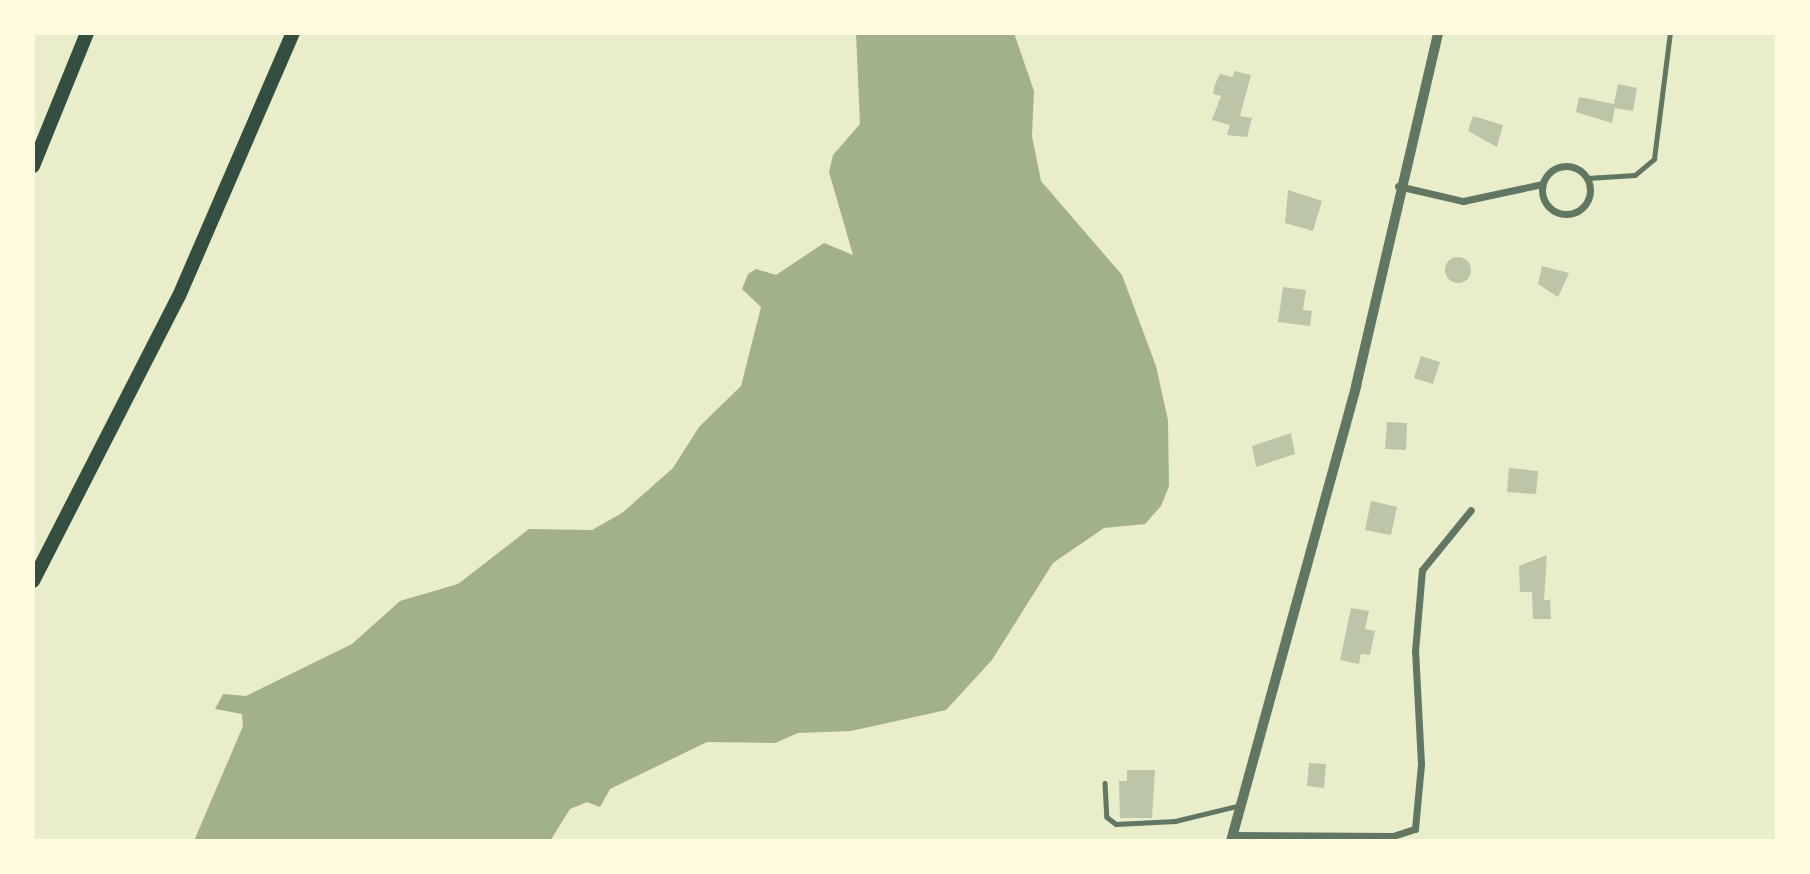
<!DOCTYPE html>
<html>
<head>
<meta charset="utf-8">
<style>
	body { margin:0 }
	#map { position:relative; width:1810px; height:874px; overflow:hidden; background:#e9edc9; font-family:Literata,serif }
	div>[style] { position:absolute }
	.water>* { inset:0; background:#a3b18a }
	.building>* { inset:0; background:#bcc5a7 }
	.round { border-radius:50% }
	.service>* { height:4.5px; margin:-2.25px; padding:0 2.25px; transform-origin:2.25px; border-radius:2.25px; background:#617663 }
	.minor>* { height:7px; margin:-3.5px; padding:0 3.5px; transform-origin:3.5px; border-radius:3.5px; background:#617663 }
	.minor>.ring { margin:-3.5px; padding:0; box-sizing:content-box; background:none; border:7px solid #617663; border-radius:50% }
	.tertiary>* { height:10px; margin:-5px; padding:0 5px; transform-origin:5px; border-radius:5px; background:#617663 }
	.motorway>* { height:14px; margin:-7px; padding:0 7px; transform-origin:7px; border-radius:7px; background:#344e41 }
	span { translate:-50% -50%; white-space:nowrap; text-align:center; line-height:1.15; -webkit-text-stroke:7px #fefae0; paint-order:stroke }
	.frame { position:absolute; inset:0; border:35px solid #fefae0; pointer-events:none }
</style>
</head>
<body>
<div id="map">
	<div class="water">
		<div style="clip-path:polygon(856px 33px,1014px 33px,1034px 91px,1032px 136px,1041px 181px,1122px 275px,1156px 366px,1168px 420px,1169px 486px,1161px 506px,1145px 524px,1104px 528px,1053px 563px,992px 660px,946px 710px,851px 731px,798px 733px,775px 743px,707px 742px,610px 789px,600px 807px,587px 802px,570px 809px,550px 841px,194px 841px,243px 726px,242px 714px,215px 709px,223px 694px,246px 696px,352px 644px,400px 601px,458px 584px,529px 529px,592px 530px,622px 513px,673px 468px,699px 427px,741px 386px,761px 307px,742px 289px,748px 274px,756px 269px,776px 275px,824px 243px,853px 255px,829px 172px,833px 155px,860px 124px)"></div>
	</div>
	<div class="building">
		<div style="clip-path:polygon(1234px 71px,1251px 75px,1240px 116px,1252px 118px,1247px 137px,1227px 135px,1230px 125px,1212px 120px,1221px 96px,1213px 94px,1215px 84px,1220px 74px,1233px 77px)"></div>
		<div style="clip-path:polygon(1618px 84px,1637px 88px,1633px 111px,1615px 108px,1612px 123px,1576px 112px,1579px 97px,1614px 104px)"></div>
		<div style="clip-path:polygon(1473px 116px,1503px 125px,1497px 147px,1468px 131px)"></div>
		<div style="clip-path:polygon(1288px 190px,1322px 201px,1313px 231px,1285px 223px)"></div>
		<div class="round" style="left:1445px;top:257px;width:26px;height:26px"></div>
		<div style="clip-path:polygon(1542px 266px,1569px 273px,1558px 297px,1538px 284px)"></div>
		<div style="clip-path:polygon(1283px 287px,1306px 290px,1303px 310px,1312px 311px,1310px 326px,1278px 322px)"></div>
		<div style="clip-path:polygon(1421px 356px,1440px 362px,1433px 384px,1414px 378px)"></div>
		<div style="clip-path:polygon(1387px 422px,1407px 423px,1406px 450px,1385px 449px)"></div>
		<div style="clip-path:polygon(1291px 433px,1295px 454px,1256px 467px,1252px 446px)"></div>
		<div style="clip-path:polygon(1509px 468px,1538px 471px,1536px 494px,1507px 492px)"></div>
		<div style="clip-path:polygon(1371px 501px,1397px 507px,1391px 535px,1365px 530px)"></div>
		<div style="clip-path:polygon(1547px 555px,1544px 600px,1550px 600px,1551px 619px,1533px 619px,1532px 592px,1520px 592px,1519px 566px)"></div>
		<div style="clip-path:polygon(1351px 608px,1369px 611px,1365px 629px,1375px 631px,1370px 655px,1361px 654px,1359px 664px,1340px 660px)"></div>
		<div style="clip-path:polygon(1309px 763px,1326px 764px,1324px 788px,1307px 786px)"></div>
		<div style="clip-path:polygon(1127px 770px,1155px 770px,1152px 818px,1120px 818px,1119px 781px,1127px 781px)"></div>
	</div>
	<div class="service">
		<div style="left:1587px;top:178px;width:48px;rotate:-3.6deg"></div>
		<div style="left:1635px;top:175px;width:25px;rotate:-40deg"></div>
		<div style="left:1654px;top:159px;width:127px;rotate:-82.8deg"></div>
		<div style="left:1105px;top:783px;width:34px;rotate:87deg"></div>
		<div style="left:1107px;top:817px;width:11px;rotate:38deg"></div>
		<div style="left:1116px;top:824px;width:59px;rotate:-2.9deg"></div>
		<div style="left:1175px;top:821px;width:68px;rotate:-13.6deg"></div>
	</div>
	<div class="minor">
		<div class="ring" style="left:1542px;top:166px;width:41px;height:41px"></div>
		<div style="left:1398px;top:186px;width:67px;rotate:13deg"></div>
		<div style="left:1463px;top:201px;width:81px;rotate:-12.1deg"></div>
		<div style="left:1234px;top:835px;width:159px;rotate:0.4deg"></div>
		<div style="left:1393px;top:836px;width:23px;rotate:-18deg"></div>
		<div style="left:1415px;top:829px;width:65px;rotate:-84.7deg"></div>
		<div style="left:1421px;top:764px;width:113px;rotate:-93deg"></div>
		<div style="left:1415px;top:651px;width:81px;rotate:-85.1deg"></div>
		<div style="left:1422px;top:570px;width:77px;rotate:-50.8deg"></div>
	</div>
	<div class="tertiary">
		<div style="left:1231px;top:841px;width:472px;rotate:-74.6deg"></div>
		<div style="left:1356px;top:386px;width:362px;rotate:-76.9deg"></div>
	</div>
	<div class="motorway">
		<div style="left:33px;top:166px;width:144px;rotate:-67.9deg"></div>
		<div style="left:33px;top:581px;width:320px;rotate:-62.9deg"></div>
		<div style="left:179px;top:296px;width:287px;rotate:-66.6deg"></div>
	</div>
	<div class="frame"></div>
</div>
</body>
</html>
